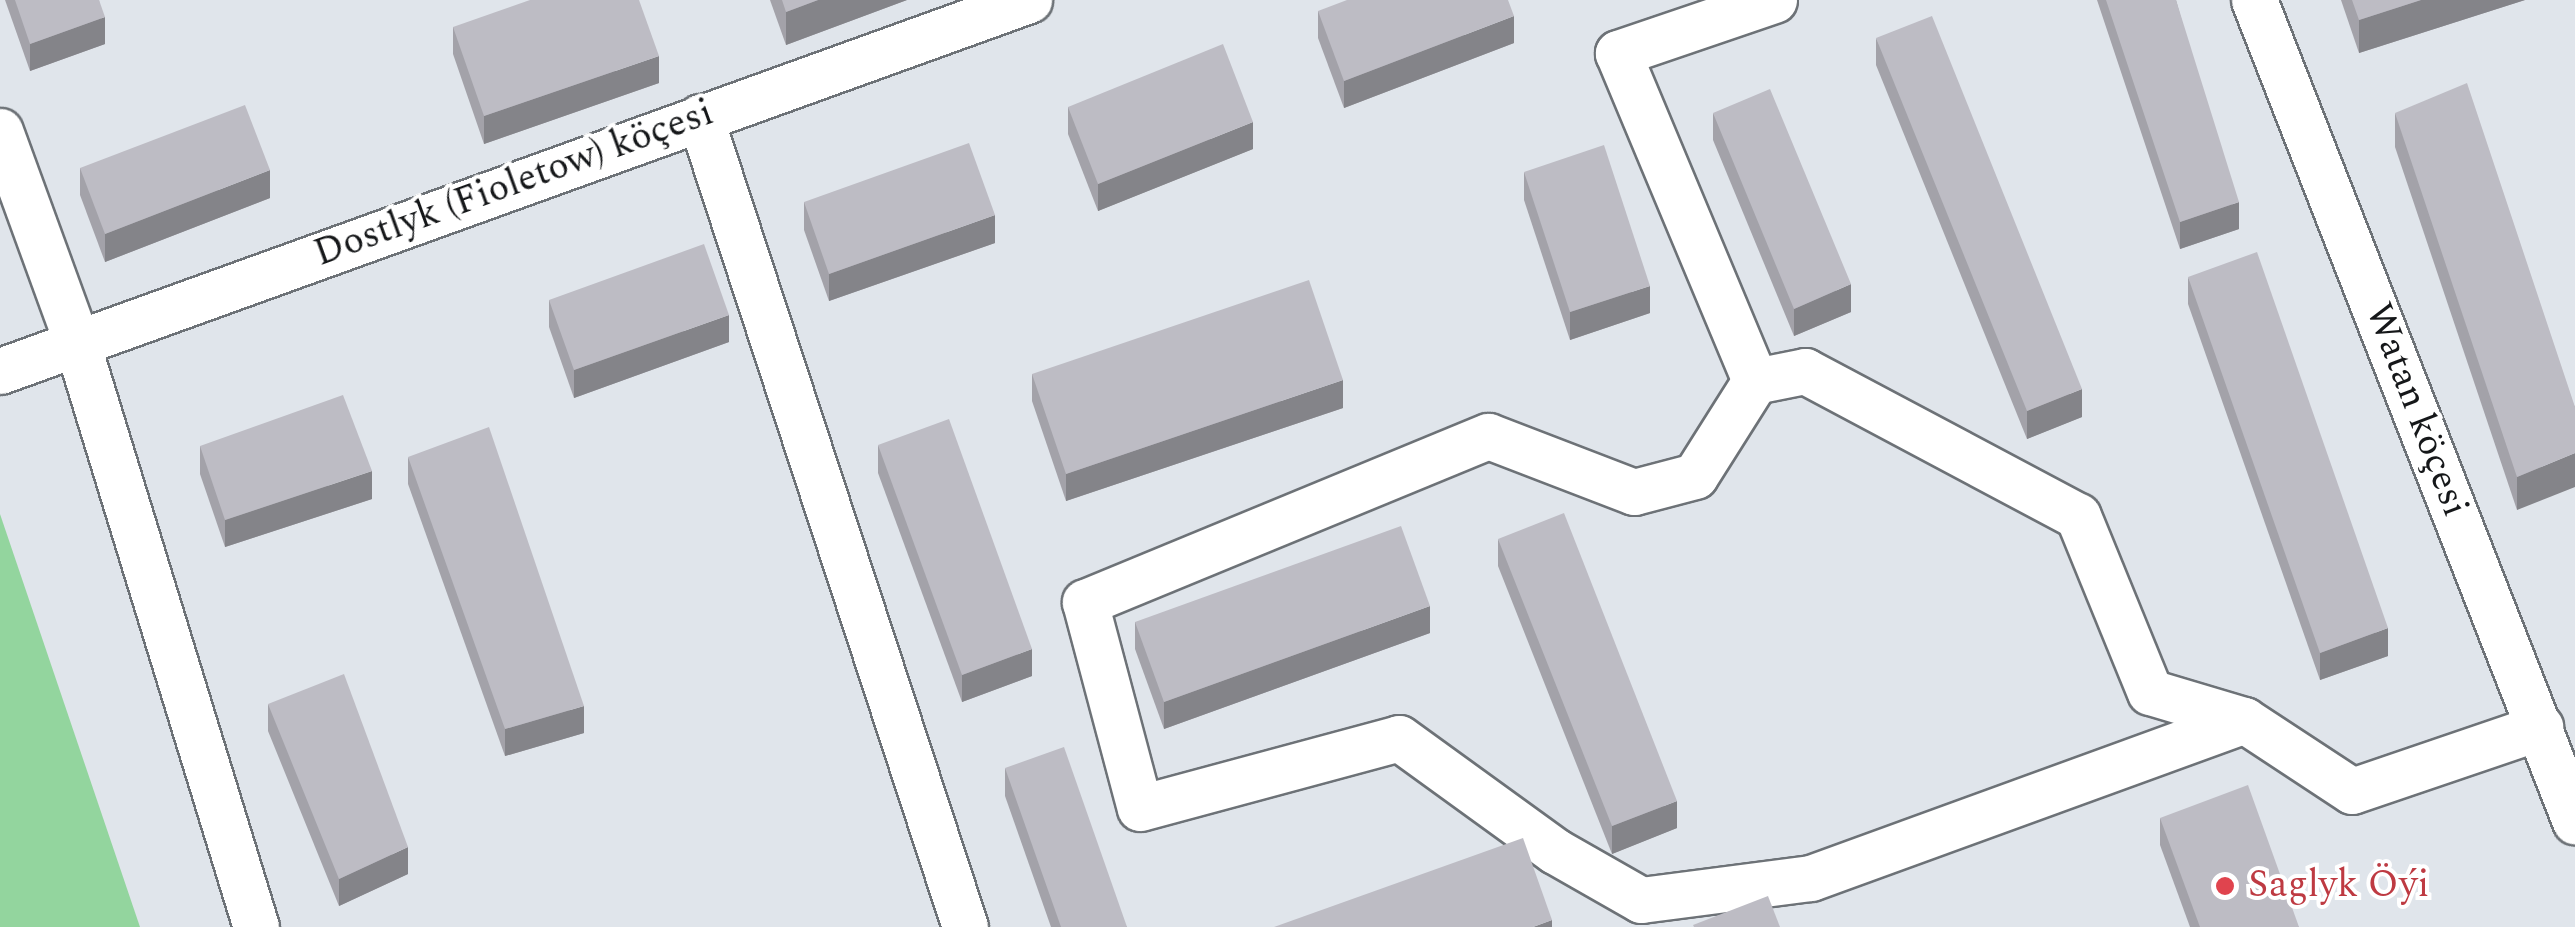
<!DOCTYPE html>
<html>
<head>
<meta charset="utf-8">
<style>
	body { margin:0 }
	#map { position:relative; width:2575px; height:927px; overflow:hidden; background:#e0e5eb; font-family:Spectral,serif }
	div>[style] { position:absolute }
	.green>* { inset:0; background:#93d59e }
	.roads { filter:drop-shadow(2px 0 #6d7277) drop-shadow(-2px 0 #6d7277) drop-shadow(0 2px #6d7277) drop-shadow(0 -2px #6d7277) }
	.minor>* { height:45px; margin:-22.5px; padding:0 22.5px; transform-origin:22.5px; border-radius:22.5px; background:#fff }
	.wall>* { inset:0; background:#a3a2a9 }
	.shaded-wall>* { inset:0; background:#848489 }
	.building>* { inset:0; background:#bdbcc4 }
	.dots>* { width:28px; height:28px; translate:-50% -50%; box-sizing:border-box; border:5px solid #fff; border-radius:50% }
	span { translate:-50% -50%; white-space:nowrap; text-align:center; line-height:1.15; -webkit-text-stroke:8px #fff; paint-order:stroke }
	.street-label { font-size:38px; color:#151719 }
	.health-label { font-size:38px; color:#be3a42 }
	.left { translate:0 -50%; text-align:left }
</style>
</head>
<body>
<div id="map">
	<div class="green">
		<div style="clip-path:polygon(0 514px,140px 927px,0 927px)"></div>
	</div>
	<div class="roads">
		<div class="minor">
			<div style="left:1774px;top:0;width:165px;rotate:161.2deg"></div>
			<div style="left:1618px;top:53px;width:355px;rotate:67.3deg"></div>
			<div style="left:1755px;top:381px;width:51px;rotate:-11.3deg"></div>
			<div style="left:1805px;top:371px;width:309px;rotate:28deg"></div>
			<div style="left:2078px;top:516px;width:190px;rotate:67.8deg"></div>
			<div style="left:2150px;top:692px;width:98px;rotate:16.6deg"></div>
			<div style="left:2244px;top:720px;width:129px;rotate:33.3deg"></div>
			<div style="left:2352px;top:791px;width:199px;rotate:-18.8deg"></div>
			<div style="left:2254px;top:0;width:882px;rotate:68.65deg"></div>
			<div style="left:700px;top:117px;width:852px;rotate:71.88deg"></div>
			<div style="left:0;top:131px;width:222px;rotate:70deg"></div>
			<div style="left:76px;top:340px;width:614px;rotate:72.95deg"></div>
			<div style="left:0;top:371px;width:1094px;rotate:-19.83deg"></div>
			<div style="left:1755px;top:381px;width:112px;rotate:122.3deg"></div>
			<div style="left:1695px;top:476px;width:63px;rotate:165.3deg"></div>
			<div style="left:1634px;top:492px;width:156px;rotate:-159deg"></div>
			<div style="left:1488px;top:436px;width:436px;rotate:157.6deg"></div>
			<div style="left:1085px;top:602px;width:213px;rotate:75.1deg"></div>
			<div style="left:1140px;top:808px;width:268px;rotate:-15.1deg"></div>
			<div style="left:1399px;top:738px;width:193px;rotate:35.9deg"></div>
			<div style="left:1555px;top:851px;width:99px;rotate:29.7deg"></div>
			<div style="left:1641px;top:900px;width:171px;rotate:-7.4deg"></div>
			<div style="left:1811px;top:878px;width:461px;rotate:-20deg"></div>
		</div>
	</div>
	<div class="wall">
		<div style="clip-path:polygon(5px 0,99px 0,105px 44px,30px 71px)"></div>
		<div style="clip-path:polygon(770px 0,907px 0,786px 45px)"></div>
		<div style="clip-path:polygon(2097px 0,2176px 0,2239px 229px,2180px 249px)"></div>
		<div style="clip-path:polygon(2341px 0,2525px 0,2359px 53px)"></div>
		<div style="clip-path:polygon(1318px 11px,1514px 43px,1344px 108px,1318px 38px)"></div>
		<div style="clip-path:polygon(453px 27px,659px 83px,484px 144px,453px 54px)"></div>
		<div style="clip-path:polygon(1876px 38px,2082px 417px,2027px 439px,1876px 65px)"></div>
		<div style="clip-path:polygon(1068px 107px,1253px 149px,1098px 211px,1068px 134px)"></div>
		<div style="clip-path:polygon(1713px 113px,1851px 312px,1794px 336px,1713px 140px)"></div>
		<div style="clip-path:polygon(2395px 113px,2575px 407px,2517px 510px,2395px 147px)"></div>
		<div style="clip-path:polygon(80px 168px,270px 198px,105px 262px,80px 195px)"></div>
		<div style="clip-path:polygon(1524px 172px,1650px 313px,1570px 340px,1524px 200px)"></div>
		<div style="clip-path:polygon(804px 202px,995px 243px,829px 301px,804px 230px)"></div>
		<div style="clip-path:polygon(2188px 277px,2388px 656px,2320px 680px,2188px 304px)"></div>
		<div style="clip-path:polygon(549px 300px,729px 342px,574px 398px,549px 327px)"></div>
		<div style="clip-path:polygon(1032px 374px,1343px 408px,1066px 501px,1032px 401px)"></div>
		<div style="clip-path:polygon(878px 445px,1032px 676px,962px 702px,878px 473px)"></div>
		<div style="clip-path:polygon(200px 446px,372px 499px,225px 547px,200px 474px)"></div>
		<div style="clip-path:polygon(408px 457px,584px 733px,505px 756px,408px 484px)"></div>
		<div style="clip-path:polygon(1498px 539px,1677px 828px,1612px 854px,1498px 566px)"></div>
		<div style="clip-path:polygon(1135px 622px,1430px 633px,1164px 729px,1135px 649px)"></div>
		<div style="clip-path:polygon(268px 704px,408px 874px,339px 906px,268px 731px)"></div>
		<div style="clip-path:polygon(1005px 768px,1127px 927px,1051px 927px,1005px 796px)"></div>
		<div style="clip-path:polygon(2160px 818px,2299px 927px,2190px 927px,2160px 845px)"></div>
	</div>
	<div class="shaded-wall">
		<div style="clip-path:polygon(818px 0,907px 0,786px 45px,786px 12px)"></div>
		<div style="clip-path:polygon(2421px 0,2525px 0,2359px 53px,2359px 20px)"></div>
		<div style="clip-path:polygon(1514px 16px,1514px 43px,1344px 108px,1344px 81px)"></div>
		<div style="clip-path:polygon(105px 17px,105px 44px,30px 71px,30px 44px)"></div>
		<div style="clip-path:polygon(659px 56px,659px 83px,484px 144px,484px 116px)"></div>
		<div style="clip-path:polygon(1253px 122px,1253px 149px,1098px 211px,1098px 184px)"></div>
		<div style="clip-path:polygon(270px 170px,270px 198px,105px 262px,105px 234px)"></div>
		<div style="clip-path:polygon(2239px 202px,2239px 229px,2180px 249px,2180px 222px)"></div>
		<div style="clip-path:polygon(995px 215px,995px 243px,829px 301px,829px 274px)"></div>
		<div style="clip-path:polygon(1851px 284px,1851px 312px,1794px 336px,1794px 309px)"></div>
		<div style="clip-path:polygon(1650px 286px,1650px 313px,1570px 340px,1570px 312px)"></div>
		<div style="clip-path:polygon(729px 315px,729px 342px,574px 398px,574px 370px)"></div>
		<div style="clip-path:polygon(1343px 380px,1343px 408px,1066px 501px,1066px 474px)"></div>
		<div style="clip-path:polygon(2082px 389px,2082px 417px,2027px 439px,2027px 411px)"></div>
		<div style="clip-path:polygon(2575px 453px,2575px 487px,2517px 510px,2517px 477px)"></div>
		<div style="clip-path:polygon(372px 471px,372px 499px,225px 547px,225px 520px)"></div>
		<div style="clip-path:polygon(1430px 606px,1430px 633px,1164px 729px,1164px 702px)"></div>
		<div style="clip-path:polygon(2388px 628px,2388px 656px,2320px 680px,2320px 653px)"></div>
		<div style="clip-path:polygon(1032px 649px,1032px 676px,962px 702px,962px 675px)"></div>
		<div style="clip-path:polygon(584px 706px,584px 733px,505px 756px,505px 729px)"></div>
		<div style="clip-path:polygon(1677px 801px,1677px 828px,1612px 854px,1612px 826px)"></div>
		<div style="clip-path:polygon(408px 847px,408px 874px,339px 906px,339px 879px)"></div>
		<div style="clip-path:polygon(1552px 920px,1552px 927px,1533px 927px)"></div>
	</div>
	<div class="building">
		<div style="clip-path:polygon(15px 0,99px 0,105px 17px,30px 44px)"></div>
		<div style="clip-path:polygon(530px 0,639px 0,659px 56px,484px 116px,453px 27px)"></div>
		<div style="clip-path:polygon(782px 0,818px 0,786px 12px)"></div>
		<div style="clip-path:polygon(1347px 0,1508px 0,1514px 16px,1344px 81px,1318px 11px)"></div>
		<div style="clip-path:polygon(2106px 0,2176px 0,2239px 202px,2180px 222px)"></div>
		<div style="clip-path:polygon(2352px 0,2421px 0,2359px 20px)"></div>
		<div style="clip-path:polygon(1932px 16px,2082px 389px,2027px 411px,1876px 38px)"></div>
		<div style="clip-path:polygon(1223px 44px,1253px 122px,1098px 184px,1068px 107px)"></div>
		<div style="clip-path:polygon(2467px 83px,2575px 407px,2575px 453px,2517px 477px,2395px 113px)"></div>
		<div style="clip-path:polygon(1770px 89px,1851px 284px,1794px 309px,1713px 113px)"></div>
		<div style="clip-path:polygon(245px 105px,270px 170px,105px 234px,80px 168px)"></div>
		<div style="clip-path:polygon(969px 143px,995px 215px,829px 274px,804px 202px)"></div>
		<div style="clip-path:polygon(1604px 145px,1650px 286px,1570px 312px,1524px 172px)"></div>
		<div style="clip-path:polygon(704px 244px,729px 315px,574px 370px,549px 300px)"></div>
		<div style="clip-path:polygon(2257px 252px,2388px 628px,2320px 653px,2188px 277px)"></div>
		<div style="clip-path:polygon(1309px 280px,1343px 380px,1066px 474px,1032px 374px)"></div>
		<div style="clip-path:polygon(343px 395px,372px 471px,225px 520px,200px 446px)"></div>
		<div style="clip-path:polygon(949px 419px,1032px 649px,962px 675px,878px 445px)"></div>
		<div style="clip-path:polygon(489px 427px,584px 706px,505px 729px,408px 457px)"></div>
		<div style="clip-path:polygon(1564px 513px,1677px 801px,1612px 826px,1498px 539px)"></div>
		<div style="clip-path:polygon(1401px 526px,1430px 606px,1164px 702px,1135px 622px)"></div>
		<div style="clip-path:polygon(344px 674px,408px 847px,339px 879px,268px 704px)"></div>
		<div style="clip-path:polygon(1064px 747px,1127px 927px,1061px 927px,1005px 768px)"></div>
		<div style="clip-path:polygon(2248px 785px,2299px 927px,2200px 927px,2160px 818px)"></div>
		<div style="clip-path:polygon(1523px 838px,1552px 920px,1533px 927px,1274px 927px)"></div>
		<div style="clip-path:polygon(1768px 896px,1780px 927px,1694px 927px,1693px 925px)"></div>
	</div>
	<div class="dots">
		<div style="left:2225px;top:886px;background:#e0444e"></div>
	</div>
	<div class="street-label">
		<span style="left:514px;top:184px;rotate:-20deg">Dostlyk (Fioletow) köçesi</span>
		<span style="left:2416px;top:410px;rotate:69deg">Watan köçesi</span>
	</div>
	<div class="health-label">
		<span class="left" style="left:2248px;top:886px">Saglyk Öýi</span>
	</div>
</div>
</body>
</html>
